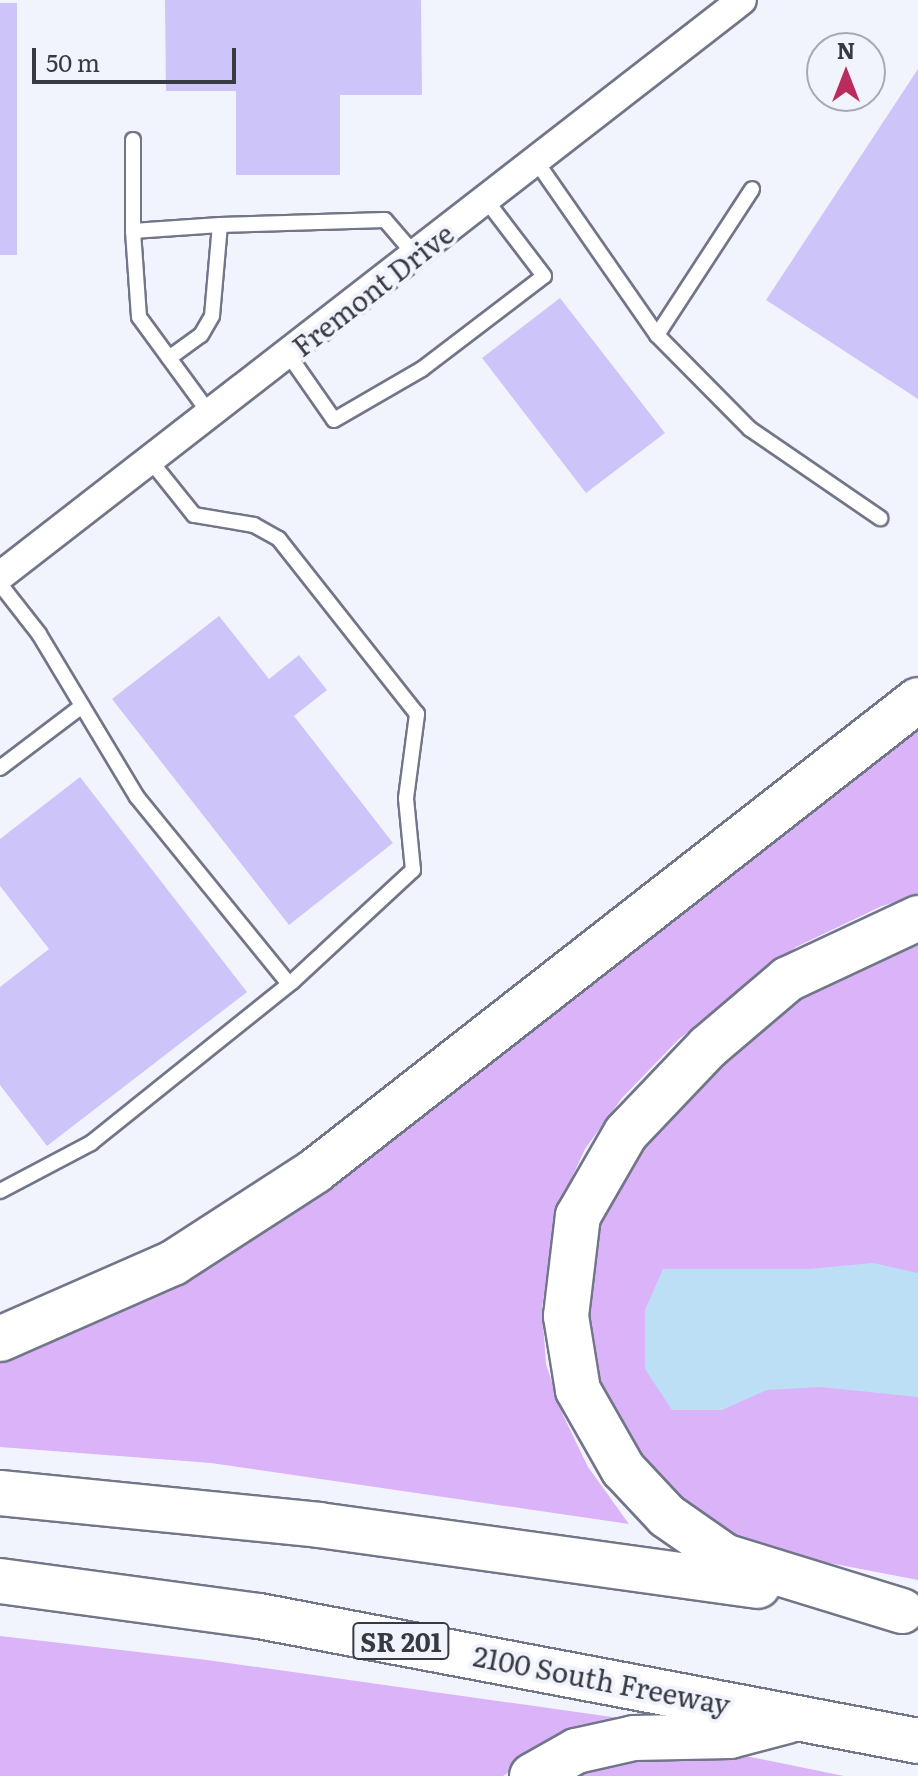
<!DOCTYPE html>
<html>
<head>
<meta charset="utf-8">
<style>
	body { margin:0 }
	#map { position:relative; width:918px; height:1776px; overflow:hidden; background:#f2f4fd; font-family:Literata,serif }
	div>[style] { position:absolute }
	.green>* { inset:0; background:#dbb3f8 }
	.water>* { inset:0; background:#bddff6 }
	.building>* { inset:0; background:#cdc5f9 }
	.roads { filter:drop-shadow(2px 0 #717688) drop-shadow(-2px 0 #717688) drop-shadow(0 2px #717688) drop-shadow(0 -2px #717688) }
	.lane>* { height:14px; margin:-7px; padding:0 7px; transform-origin:7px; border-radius:7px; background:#fff }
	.street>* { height:28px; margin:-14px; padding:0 14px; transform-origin:14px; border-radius:14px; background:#fff }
	.highway>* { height:44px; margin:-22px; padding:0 22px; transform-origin:22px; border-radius:22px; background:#fff }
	span { translate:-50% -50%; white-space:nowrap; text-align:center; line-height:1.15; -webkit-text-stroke:8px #f2f4fd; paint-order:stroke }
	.shield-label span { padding:2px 6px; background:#f2f4fd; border:2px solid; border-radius:6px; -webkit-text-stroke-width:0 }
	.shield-label { font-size:26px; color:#383a42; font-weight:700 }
	.street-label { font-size:28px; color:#383a42 }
	.north { position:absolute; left:806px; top:32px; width:80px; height:80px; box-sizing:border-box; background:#f2f4fd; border:2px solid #a8aab2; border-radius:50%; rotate:0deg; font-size:22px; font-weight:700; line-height:32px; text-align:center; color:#383a42 }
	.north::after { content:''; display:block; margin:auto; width:28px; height:36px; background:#ba2c5c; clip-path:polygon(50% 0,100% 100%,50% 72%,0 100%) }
	.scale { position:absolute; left:32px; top:48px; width:204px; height:36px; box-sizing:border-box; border:4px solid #383a42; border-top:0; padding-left:10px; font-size:24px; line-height:28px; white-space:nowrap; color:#383a42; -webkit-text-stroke:6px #f2f4fd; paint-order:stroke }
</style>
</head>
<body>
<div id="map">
	<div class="green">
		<div style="clip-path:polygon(918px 708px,918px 896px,882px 906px,796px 947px,679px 1039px,622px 1098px,585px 1149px,556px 1212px,542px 1308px,546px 1364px,563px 1415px,588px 1467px,629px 1524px,211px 1463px,0 1447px,0 1348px,141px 1280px)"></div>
		<div style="clip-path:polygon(918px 927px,918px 1580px,746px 1547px,627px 1460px,576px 1342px,595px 1193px,736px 1030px)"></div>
		<div style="clip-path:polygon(0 1636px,207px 1660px,619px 1718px,556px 1741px,503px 1776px,0 1776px)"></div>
		<div style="clip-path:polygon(716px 1750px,844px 1776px,576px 1776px,631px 1754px)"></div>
	</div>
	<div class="water">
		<div style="clip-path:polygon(873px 1263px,918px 1273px,918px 1397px,820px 1387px,767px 1390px,722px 1410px,672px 1410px,645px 1369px,645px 1310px,663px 1269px,808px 1269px)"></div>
	</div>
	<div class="building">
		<div style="clip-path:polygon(165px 0,421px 0,422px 95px,340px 95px,340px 175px,236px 175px,236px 91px,166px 91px)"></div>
		<div style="clip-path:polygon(0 3px,17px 3px,17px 255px,0 255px)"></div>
		<div style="clip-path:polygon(918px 69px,918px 399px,766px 300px)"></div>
		<div style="clip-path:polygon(560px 298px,665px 433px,586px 493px,482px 358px)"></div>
		<div style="clip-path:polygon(219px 616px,269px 679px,299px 655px,327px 690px,294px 716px,393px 843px,289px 925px,112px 699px)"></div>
		<div style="clip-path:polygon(80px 777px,247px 992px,47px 1146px,0 1085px,0 987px,49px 949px,0 886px,0 839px)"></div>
	</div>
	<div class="roads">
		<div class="lane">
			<div style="left:133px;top:140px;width:91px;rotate:90deg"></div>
			<div style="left:536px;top:161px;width:212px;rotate:55.2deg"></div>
			<div style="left:657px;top:335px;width:132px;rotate:45.3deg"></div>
			<div style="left:750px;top:429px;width:158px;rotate:34.4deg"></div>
			<div style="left:657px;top:335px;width:174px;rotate:-56.9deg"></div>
			<div style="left:288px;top:354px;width:80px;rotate:55.1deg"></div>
			<div style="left:334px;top:420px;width:102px;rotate:-30.1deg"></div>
			<div style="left:422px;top:369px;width:153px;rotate:-37.3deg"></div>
			<div style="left:544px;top:276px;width:96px;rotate:-127.3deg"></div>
			<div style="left:169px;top:358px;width:39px;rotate:-36deg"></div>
			<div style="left:201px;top:335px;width:22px;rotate:-60deg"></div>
			<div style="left:212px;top:316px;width:91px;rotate:-85deg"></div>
			<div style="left:220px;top:225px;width:165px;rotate:-1.7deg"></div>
			<div style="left:385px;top:220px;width:46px;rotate:49.4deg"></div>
			<div style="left:210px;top:414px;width:120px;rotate:-126.2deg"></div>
			<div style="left:139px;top:317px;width:86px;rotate:-94deg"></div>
			<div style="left:133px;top:231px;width:87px;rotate:-3.9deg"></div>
			<div style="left:0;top:584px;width:63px;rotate:52deg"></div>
			<div style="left:39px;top:634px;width:190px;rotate:59deg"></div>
			<div style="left:137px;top:797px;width:241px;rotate:50.9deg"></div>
			<div style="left:0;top:768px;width:103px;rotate:-37.1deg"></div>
			<div style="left:0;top:1191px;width:103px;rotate:-27.8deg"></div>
			<div style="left:91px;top:1143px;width:258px;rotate:-38.7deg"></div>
			<div style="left:292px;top:982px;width:165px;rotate:-42.8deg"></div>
			<div style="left:413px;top:870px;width:72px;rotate:-95.6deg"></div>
			<div style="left:406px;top:798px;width:85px;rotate:-82.5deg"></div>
			<div style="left:417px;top:714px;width:223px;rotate:-128.3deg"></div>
			<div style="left:279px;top:539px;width:29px;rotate:-151deg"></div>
			<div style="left:254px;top:525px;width:61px;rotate:-170.5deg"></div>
			<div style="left:194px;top:515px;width:70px;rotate:-128.7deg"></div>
		</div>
		<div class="street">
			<div style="left:0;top:576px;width:939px;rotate:-37.82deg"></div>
		</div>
		<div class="highway">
			<div style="left:0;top:1339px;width:189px;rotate:-23.7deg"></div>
			<div style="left:173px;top:1263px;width:169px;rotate:-32.9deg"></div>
			<div style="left:315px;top:1171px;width:765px;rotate:-37.99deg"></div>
			<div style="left:0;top:1493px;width:321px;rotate:5.7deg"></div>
			<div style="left:319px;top:1525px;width:443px;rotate:7.9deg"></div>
			<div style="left:0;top:1581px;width:261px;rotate:7.7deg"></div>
			<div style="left:259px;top:1616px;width:671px;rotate:10.74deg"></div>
			<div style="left:902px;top:1611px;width:184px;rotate:-162.9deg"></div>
			<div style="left:726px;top:1557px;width:72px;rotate:-145.2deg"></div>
			<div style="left:667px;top:1516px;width:64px;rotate:-133.1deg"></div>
			<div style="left:623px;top:1469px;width:91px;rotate:-119.7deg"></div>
			<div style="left:578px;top:1390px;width:75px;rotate:-99.2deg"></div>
			<div style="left:566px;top:1316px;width:101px;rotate:-83.2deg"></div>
			<div style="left:578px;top:1216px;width:96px;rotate:-60deg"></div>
			<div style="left:626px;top:1133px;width:119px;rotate:-46.4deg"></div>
			<div style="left:708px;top:1047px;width:105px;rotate:-40.4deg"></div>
			<div style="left:788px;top:979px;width:144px;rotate:-25.1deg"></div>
			<div style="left:532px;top:1776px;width:51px;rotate:-29.6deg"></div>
			<div style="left:576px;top:1751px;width:59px;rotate:-12.6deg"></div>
			<div style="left:634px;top:1738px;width:96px;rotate:-1.2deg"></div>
			<div style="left:730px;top:1736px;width:59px;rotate:-14.7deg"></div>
		</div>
	</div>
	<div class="shield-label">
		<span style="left:401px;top:1641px">SR 201</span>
	</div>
	<div class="street-label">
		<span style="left:372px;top:289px;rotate:-38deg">Fremont Drive</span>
		<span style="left:602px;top:1679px;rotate:11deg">2100 South Freeway</span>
	</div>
	<div class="north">N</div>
	<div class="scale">50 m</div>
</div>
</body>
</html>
